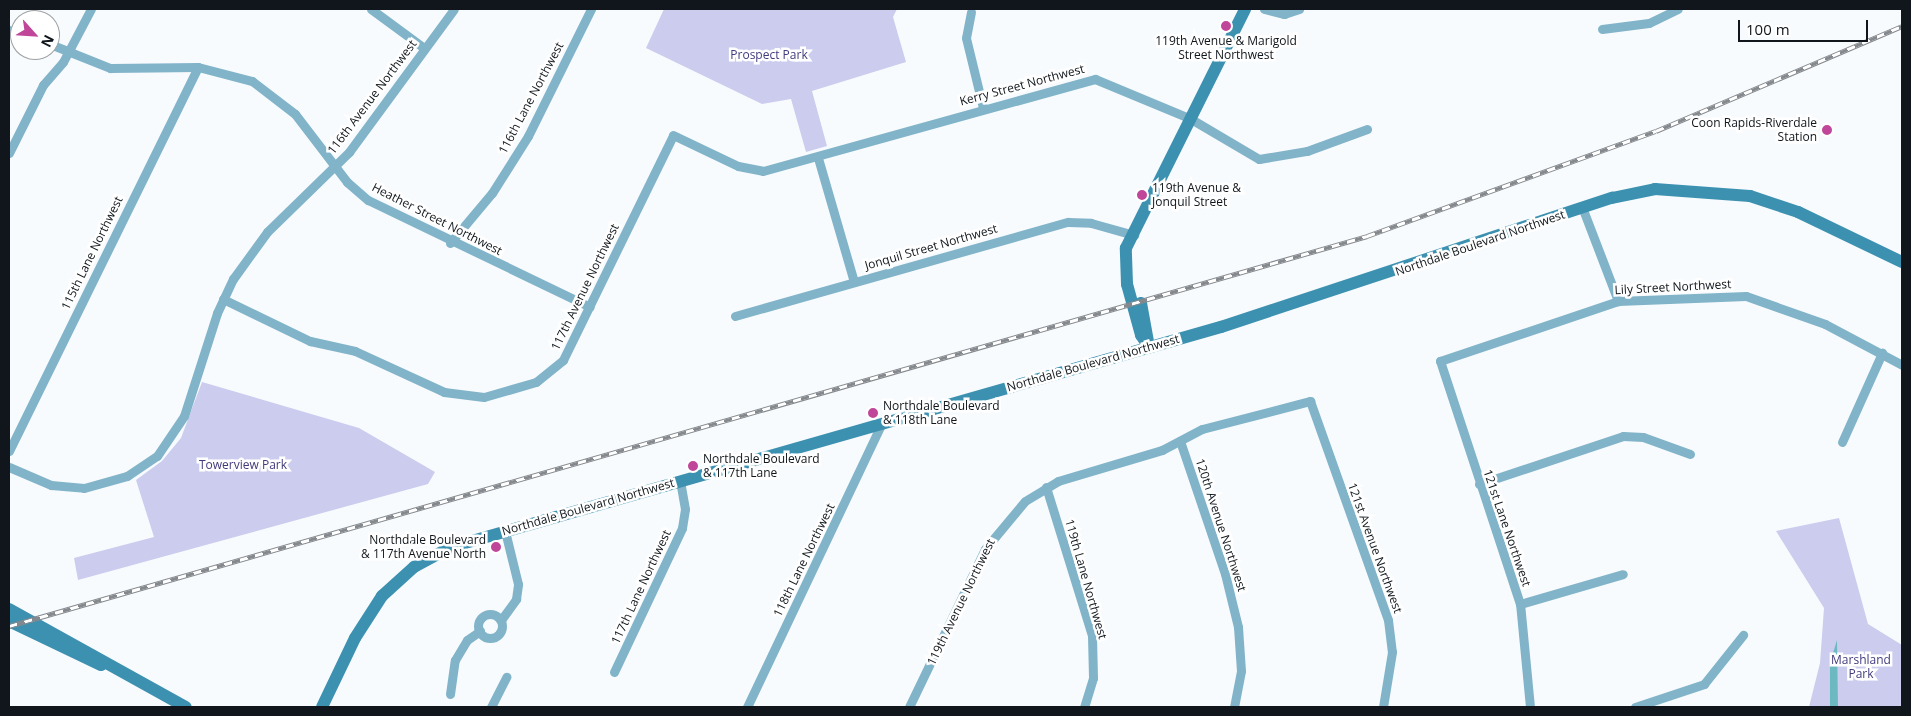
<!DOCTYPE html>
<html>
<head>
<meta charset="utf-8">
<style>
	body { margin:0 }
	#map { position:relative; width:1911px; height:716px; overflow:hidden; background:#f8fbfe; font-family:"Open Sans",sans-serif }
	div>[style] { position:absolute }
	.green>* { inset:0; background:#cbccee }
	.water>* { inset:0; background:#6db9c2 }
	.street>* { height:9px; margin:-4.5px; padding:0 4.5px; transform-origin:4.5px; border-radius:4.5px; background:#82b4c9 }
	.street>.ring { margin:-4.5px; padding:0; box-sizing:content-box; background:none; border:9px solid #82b4c9; border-radius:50% }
	.secondary>* { height:12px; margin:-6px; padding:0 6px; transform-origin:6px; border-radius:6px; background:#3d91b0 }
	.rail>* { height:4.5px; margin-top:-2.25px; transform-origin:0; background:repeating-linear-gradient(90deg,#fff 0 8px,#85898d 0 16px); box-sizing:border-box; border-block:1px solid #85898d }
	.dots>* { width:14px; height:14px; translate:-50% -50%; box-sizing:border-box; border:2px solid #fff; border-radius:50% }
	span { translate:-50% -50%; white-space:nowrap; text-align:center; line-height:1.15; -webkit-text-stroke:5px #fff; paint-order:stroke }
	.poi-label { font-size:12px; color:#10161b }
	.right { translate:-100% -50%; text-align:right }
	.left { translate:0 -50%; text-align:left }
	.park-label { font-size:12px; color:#403b7c }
	.street-label { font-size:12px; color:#10161b }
	.frame { position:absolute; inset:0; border:10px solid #10161b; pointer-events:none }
	.north { position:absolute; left:10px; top:10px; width:50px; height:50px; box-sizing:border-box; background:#fff; border:1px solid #9fa2a4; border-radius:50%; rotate:116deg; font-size:14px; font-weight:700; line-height:20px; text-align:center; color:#10161b }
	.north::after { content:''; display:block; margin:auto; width:18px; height:22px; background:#bf4699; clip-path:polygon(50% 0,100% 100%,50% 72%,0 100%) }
	.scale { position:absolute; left:1738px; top:20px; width:130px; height:22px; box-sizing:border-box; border:2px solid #10161b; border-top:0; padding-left:6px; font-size:15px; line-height:18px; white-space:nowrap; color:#10161b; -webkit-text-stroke:4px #fff; paint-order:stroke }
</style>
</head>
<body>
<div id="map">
	<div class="green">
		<div style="clip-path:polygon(664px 9px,897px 9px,893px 17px,906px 62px,812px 91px,827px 146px,806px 152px,791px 99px,762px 104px,646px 48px)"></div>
		<div style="clip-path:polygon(202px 382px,359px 428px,435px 472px,428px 484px,78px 580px,74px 558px,154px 537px,136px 480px,162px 461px,181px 438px)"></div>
		<div style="clip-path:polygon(1839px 518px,1868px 624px,1902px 645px,1902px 707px,1809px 707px,1820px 663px,1824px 608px,1776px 531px)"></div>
	</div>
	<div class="water">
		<div style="clip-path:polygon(1837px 640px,1838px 707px,1830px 707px,1830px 663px)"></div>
	</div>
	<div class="street">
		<div style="left:371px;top:9px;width:66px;rotate:36.3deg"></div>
		<div style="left:1264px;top:9px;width:21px;rotate:14deg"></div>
		<div style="left:1284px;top:14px;width:16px;rotate:-18deg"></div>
		<div style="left:971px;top:12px;width:26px;rotate:101deg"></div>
		<div style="left:966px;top:38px;width:72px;rotate:76.3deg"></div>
		<div style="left:1602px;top:29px;width:47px;rotate:-7.3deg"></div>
		<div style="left:1649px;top:23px;width:32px;rotate:-26deg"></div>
		<div style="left:9px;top:30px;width:12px;rotate:20deg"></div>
		<div style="left:50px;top:44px;width:65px;rotate:21.8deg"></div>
		<div style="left:110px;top:68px;width:88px;rotate:-0.7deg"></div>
		<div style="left:198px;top:67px;width:56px;rotate:14.5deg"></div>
		<div style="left:252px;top:81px;width:54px;rotate:37.5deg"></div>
		<div style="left:295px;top:114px;width:86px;rotate:52.6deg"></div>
		<div style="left:347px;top:182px;width:28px;rotate:41deg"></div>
		<div style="left:368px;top:200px;width:246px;rotate:25.7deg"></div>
		<div style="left:9px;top:153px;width:76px;rotate:-63.4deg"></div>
		<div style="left:43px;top:85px;width:30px;rotate:-49deg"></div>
		<div style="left:63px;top:62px;width:60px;rotate:-62.2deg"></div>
		<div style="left:818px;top:158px;width:129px;rotate:73.8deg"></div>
		<div style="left:1582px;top:207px;width:101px;rotate:69deg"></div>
		<div style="left:450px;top:243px;width:65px;rotate:-50deg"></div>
		<div style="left:492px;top:193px;width:67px;rotate:-57.7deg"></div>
		<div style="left:528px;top:136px;width:142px;rotate:-63.6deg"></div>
		<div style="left:223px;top:299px;width:97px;rotate:25.8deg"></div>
		<div style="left:310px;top:341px;width:46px;rotate:12.5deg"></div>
		<div style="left:355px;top:351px;width:98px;rotate:24.7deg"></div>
		<div style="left:444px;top:392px;width:40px;rotate:7.1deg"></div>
		<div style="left:484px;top:397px;width:54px;rotate:-16.1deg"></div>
		<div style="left:536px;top:382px;width:35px;rotate:-39deg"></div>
		<div style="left:563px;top:360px;width:250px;rotate:-63.9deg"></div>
		<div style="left:673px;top:135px;width:72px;rotate:25.5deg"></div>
		<div style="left:738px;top:166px;width:25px;rotate:11deg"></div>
		<div style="left:763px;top:171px;width:345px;rotate:-15.5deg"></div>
		<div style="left:1095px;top:79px;width:104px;rotate:22.6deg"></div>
		<div style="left:1191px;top:119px;width:79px;rotate:30.5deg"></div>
		<div style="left:1259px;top:159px;width:49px;rotate:-9.5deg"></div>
		<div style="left:1307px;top:151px;width:64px;rotate:-20.1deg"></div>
		<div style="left:735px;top:316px;width:346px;rotate:-15.8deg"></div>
		<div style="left:1068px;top:222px;width:23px;rotate:2deg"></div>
		<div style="left:1091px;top:223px;width:45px;rotate:15.6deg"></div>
		<div style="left:1180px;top:441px;width:140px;rotate:71.3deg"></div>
		<div style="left:1225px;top:574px;width:55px;rotate:76.2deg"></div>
		<div style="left:1238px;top:627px;width:44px;rotate:86.1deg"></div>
		<div style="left:1241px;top:671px;width:37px;rotate:101deg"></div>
		<div style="left:1842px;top:442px;width:98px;rotate:-65.8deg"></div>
		<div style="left:9px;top:451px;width:428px;rotate:-63.8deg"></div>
		<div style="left:9px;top:467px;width:46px;rotate:23.2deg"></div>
		<div style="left:51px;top:485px;width:33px;rotate:5deg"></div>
		<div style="left:84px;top:488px;width:45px;rotate:-15.6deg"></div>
		<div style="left:127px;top:476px;width:36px;rotate:-34deg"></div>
		<div style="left:157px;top:456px;width:48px;rotate:-56deg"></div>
		<div style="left:184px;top:416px;width:108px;rotate:-72.2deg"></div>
		<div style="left:217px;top:313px;width:38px;rotate:-65deg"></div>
		<div style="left:233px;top:279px;width:58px;rotate:-54.1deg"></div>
		<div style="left:267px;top:232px;width:115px;rotate:-44.3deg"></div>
		<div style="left:349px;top:152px;width:177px;rotate:-53.7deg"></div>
		<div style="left:1479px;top:484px;width:152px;rotate:-18.4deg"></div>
		<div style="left:1623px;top:436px;width:20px;rotate:3deg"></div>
		<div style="left:1643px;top:437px;width:50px;rotate:19.9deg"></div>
		<div style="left:1046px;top:487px;width:156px;rotate:72.8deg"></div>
		<div style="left:1092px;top:636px;width:42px;rotate:88.6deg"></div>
		<div style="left:1093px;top:678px;width:30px;rotate:107deg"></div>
		<div style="left:1520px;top:604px;width:107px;rotate:-16.2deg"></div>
		<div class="ring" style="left:478px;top:614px;width:15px;height:15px"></div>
		<div style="left:501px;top:620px;width:26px;rotate:-54deg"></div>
		<div style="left:516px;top:599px;width:15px;rotate:-82deg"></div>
		<div style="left:518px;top:584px;width:55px;rotate:-103.8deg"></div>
		<div style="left:614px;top:672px;width:159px;rotate:-64.7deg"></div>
		<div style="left:682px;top:528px;width:19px;rotate:-81deg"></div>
		<div style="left:685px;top:509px;width:27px;rotate:-100deg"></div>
		<div style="left:450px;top:694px;width:34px;rotate:-82deg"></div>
		<div style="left:455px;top:660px;width:23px;rotate:-59deg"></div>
		<div style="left:467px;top:640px;width:16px;rotate:-35deg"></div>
		<div style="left:491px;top:707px;width:34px;rotate:-63deg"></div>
		<div style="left:747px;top:707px;width:314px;rotate:-64.6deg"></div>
		<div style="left:909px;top:707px;width:175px;rotate:-64.3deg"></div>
		<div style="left:985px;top:549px;width:62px;rotate:-50.2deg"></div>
		<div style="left:1025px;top:501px;width:39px;rotate:-31deg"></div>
		<div style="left:1058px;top:481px;width:109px;rotate:-16.6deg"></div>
		<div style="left:1162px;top:450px;width:45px;rotate:-27.7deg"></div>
		<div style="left:1202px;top:429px;width:112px;rotate:-14.5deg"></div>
		<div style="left:1310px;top:401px;width:232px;rotate:70.4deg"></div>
		<div style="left:1388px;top:620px;width:32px;rotate:83deg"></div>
		<div style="left:1392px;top:652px;width:56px;rotate:99.3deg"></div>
		<div style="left:1530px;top:707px;width:103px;rotate:-95.5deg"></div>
		<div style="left:1520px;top:604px;width:256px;rotate:-108.2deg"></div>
		<div style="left:1440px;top:361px;width:188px;rotate:-18.6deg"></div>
		<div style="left:1618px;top:301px;width:128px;rotate:-2.2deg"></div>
		<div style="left:1746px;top:296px;width:84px;rotate:19.5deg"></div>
		<div style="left:1825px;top:324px;width:87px;rotate:28deg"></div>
		<div style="left:1635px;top:707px;width:73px;rotate:-18.4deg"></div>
		<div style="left:1704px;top:684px;width:63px;rotate:-51.5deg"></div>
	</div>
	<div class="secondary">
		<div style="left:1141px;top:303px;width:45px;rotate:79.7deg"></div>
		<div style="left:1149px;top:347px;width:14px;rotate:-124deg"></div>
		<div style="left:1141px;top:335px;width:53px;rotate:-105.4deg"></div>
		<div style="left:1127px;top:284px;width:36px;rotate:-92deg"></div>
		<div style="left:1126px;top:248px;width:267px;rotate:-63.5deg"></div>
		<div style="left:9px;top:609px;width:202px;rotate:29deg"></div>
		<div style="left:9px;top:621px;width:102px;rotate:25.6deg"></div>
		<div style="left:322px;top:707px;width:76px;rotate:-64.4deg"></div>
		<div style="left:355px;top:638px;width:50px;rotate:-57.3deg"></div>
		<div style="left:382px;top:596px;width:43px;rotate:-42.2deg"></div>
		<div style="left:414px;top:567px;width:42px;rotate:-28.4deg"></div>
		<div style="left:451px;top:547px;width:801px;rotate:-15.95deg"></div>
		<div style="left:1221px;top:327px;width:412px;rotate:-18.3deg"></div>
		<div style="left:1612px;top:198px;width:44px;rotate:-11.8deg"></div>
		<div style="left:1655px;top:189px;width:95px;rotate:4.2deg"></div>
		<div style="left:1750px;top:196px;width:51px;rotate:18.4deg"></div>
		<div style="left:1798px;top:212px;width:115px;rotate:25.7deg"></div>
	</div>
	<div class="rail">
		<div style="left:9px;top:626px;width:1413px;rotate:-16.02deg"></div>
		<div style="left:1367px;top:236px;width:307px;rotate:-20deg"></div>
		<div style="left:1656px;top:131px;width:267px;rotate:-23.1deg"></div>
	</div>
	<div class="dots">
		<div style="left:1226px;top:26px;background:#bf4699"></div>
		<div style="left:1827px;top:130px;background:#bf4699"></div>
		<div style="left:1142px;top:195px;background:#bf4699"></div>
		<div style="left:873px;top:413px;background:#bf4699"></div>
		<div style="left:693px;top:466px;background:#bf4699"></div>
		<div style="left:496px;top:547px;background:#bf4699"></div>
	</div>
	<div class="poi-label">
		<span style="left:1226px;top:48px">119th Avenue &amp; Marigold<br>Street Northwest</span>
		<span class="right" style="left:1817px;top:130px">Coon Rapids-Riverdale<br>Station</span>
		<span class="left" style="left:1152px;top:195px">119th Avenue &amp;<br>Jonquil Street</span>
		<span class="left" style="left:883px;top:413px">Northdale Boulevard<br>&amp; 118th Lane</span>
		<span class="left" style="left:703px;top:466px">Northdale Boulevard<br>&amp; 117th Lane</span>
		<span class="right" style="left:486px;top:547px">Northdale Boulevard<br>&amp; 117th Avenue North</span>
	</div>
	<div class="park-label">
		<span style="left:769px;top:55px">Prospect Park</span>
		<span style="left:243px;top:465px">Towerview Park</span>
		<span style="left:1861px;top:667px">Marshland<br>Park</span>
	</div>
	<div class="street-label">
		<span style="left:1022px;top:85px;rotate:-15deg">Kerry Street Northwest</span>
		<span style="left:372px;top:97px;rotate:-53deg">116th Avenue Northwest</span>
		<span style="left:531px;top:98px;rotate:-62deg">116th Lane Northwest</span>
		<span style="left:437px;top:219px;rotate:27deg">Heather Street Northwest</span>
		<span style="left:1480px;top:243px;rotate:-19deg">Northdale Boulevard Northwest</span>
		<span style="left:931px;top:247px;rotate:-16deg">Jonquil Street Northwest</span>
		<span style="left:92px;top:253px;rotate:-64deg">115th Lane Northwest</span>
		<span style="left:585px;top:287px;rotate:-64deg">117th Avenue Northwest</span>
		<span style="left:1673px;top:287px;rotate:-3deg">Lily Street Northwest</span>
		<span style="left:1093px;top:363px;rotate:-16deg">Northdale Boulevard Northwest</span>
		<span style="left:588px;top:507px;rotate:-16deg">Northdale Boulevard Northwest</span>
		<span style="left:1221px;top:525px;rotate:72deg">120th Avenue Northwest</span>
		<span style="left:1507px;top:528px;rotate:71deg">121st Lane Northwest</span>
		<span style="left:1375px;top:548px;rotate:70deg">121st Avenue Northwest</span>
		<span style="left:804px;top:560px;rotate:-64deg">118th Lane Northwest</span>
		<span style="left:1086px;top:579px;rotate:74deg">119th Lane Northwest</span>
		<span style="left:641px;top:587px;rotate:-65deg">117th Lane Northwest</span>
		<span style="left:961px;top:602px;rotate:-64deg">119th Avenue Northwest</span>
	</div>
	<div class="frame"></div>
	<div class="north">N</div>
	<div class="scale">100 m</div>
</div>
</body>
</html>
